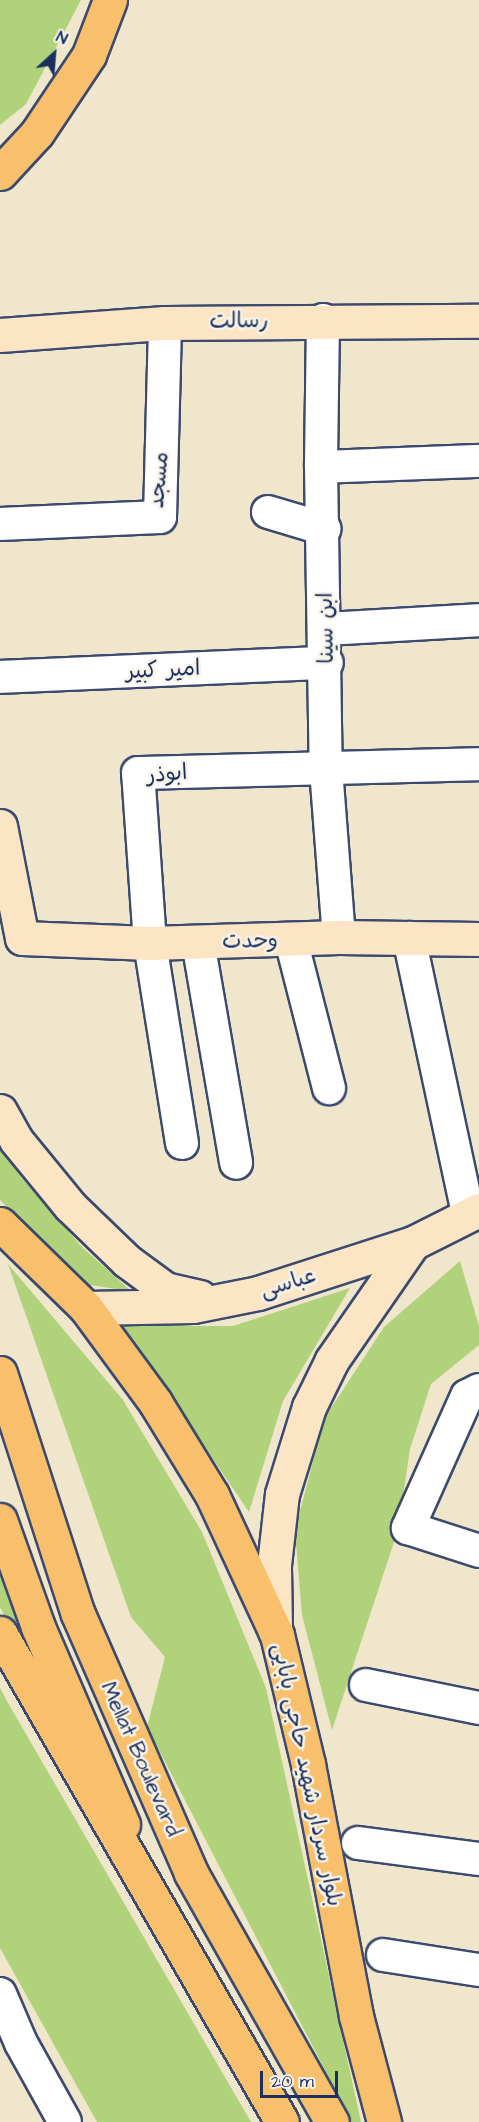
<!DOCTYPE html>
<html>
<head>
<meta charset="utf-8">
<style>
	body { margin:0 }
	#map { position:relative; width:479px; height:2122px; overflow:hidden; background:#efe6cc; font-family:"Architects Daughter","Playpen Sans Arabic",sans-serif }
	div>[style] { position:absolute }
	.green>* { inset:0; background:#b0d27b }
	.roads { filter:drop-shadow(2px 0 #3b4a6e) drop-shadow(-2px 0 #3b4a6e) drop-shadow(0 2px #3b4a6e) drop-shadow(0 -2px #3b4a6e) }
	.street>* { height:32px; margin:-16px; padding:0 16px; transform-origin:16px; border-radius:16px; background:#fff }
	.secondary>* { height:33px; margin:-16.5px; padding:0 16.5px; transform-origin:16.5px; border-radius:16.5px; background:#fce5c4 }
	.primary>* { height:33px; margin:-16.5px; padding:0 16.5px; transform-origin:16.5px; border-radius:16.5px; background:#f8bf6c }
	.highway>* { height:33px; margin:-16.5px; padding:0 16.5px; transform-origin:16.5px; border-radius:16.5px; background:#f8bf6c }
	span { translate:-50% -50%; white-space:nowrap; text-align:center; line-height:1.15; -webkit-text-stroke:5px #f7f3e8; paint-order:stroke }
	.street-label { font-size:22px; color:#1b2f5e }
	.north { position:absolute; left:24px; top:24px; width:60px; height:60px; -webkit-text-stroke:4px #f7f3e8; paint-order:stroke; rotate:26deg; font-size:16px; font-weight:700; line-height:24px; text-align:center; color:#1b2f5e }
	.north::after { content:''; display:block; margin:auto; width:21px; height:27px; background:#1b2f5e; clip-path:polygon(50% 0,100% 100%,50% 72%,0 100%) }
	.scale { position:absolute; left:260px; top:2071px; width:78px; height:27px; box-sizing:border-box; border:3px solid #1b2f5e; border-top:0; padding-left:8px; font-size:18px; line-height:21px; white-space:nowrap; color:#1b2f5e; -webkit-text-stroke:4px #f7f3e8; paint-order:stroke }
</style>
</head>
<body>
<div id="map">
	<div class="green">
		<div style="clip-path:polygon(0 0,81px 0,26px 104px,0 125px)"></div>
		<div style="clip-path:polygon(0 1142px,20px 1176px,82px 1247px,131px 1291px,82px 1284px,0 1200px)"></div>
		<div style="clip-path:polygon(460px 1261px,479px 1326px,479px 1345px,431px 1384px,410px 1449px,398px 1530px,332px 1730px,302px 1615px,295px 1531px,324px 1419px,384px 1327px)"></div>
		<div style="clip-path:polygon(8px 1264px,123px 1400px,202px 1532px,266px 1688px,361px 2122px,352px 2122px,147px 1727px,165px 1657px,131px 1617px)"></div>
		<div style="clip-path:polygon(350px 1288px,283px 1401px,249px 1512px,123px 1326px,233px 1326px)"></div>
		<div style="clip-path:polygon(0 1574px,54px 1719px,0 1607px)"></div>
		<div style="clip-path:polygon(0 1688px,8px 1703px,251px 2122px,97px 2122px,0 1948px)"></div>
	</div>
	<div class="roads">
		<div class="street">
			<div style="left:323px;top:320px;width:147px;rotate:90.8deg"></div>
			<div style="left:321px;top:467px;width:302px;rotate:89.1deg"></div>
			<div style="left:326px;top:769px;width:169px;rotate:85.6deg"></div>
			<div style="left:321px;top:467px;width:158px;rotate:-2.2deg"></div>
			<div style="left:268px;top:512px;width:59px;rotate:16.6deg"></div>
			<div style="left:0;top:524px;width:160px;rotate:-2.5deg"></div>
			<div style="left:160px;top:517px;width:194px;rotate:-88.5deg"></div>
			<div style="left:325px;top:629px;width:154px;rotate:-3.3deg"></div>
			<div style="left:0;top:677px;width:327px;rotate:-2.5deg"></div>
			<div style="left:409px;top:938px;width:282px;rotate:77.9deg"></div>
			<div style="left:291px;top:940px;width:153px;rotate:75.6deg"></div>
			<div style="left:198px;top:942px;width:224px;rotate:80.2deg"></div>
			<div style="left:182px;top:1143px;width:203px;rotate:-99.1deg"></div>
			<div style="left:150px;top:943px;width:170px;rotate:-94deg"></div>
			<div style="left:138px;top:773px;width:341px;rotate:-1.5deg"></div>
			<div style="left:479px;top:1390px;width:13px;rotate:153deg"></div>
			<div style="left:467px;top:1396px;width:145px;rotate:114.1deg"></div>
			<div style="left:408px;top:1528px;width:75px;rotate:17.9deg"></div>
			<div style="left:366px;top:1685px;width:115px;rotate:11.5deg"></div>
			<div style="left:358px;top:1843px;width:122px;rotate:7.5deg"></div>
			<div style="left:383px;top:1955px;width:97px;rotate:8.9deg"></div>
			<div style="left:0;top:1994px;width:53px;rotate:66.8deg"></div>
			<div style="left:21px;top:2043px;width:90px;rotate:60.9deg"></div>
		</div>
		<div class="secondary">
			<div style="left:0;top:335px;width:165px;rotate:-4.2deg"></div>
			<div style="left:165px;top:323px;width:314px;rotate:-0.4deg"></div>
			<div style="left:0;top:826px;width:114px;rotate:78.9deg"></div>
			<div style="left:22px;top:938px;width:128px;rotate:2.2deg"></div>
			<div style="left:150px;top:943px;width:189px;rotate:-1.8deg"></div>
			<div style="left:339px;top:937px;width:140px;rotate:0.8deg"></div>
			<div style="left:0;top:1111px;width:33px;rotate:61deg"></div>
			<div style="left:16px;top:1140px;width:85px;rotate:50.7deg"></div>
			<div style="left:70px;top:1206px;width:79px;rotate:44deg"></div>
			<div style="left:127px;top:1261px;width:47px;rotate:36.4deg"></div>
			<div style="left:165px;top:1289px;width:36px;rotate:13deg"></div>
			<div style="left:86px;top:1308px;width:107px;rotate:-1.1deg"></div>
			<div style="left:193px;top:1306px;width:66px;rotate:-11.3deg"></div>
			<div style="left:258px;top:1293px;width:163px;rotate:-17.9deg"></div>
			<div style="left:413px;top:1243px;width:74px;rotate:-26.6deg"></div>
			<div style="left:275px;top:1631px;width:66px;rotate:-90.9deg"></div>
			<div style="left:274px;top:1565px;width:71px;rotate:-83.6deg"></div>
			<div style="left:282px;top:1494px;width:91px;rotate:-72.8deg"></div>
			<div style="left:309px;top:1407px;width:52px;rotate:-63.9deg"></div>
			<div style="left:332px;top:1360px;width:142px;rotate:-55.3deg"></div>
		</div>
		<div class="primary">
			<div style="left:0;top:173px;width:54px;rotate:-47.2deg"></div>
			<div style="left:37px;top:133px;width:94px;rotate:-56.3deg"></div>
			<div style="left:89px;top:55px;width:59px;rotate:-69.1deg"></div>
			<div style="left:0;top:1373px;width:253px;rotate:72.1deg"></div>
			<div style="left:78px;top:1614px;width:283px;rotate:66.4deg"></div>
			<div style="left:191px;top:1873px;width:286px;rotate:60.5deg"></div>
			<div style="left:0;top:1520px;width:114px;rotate:70.4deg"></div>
			<div style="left:38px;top:1627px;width:215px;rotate:66.7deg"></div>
		</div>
		<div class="highway">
			<div style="left:0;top:1224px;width:120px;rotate:44.3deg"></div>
			<div style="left:86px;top:1308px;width:117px;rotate:53.7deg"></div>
			<div style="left:155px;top:1402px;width:109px;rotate:58.5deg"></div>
			<div style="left:212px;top:1495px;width:154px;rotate:65.1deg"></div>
			<div style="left:277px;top:1635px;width:133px;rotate:76.5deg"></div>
			<div style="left:308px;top:1764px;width:257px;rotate:79.2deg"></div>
			<div style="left:356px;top:2016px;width:110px;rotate:75.2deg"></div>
			<div style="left:0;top:1633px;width:564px;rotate:60.03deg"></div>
		</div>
	</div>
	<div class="street-label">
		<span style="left:239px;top:321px;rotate:-1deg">رسالت</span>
		<span style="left:159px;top:480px;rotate:-85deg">مسجد</span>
		<span style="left:326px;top:628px;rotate:-91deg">ابن سینا</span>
		<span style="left:163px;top:670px;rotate:-3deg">امیر کبیر</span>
		<span style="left:167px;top:774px;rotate:-5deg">ابوذر</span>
		<span style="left:250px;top:941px;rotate:-1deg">وحدت</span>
		<span style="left:288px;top:1283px;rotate:-17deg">عباسی</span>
		<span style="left:141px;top:1759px;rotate:66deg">Mellat Boulevard</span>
		<span style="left:307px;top:1775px;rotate:78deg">بلوار سردار شهید حاجی بابایی</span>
	</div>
	<div class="north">N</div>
	<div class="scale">20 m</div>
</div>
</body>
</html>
